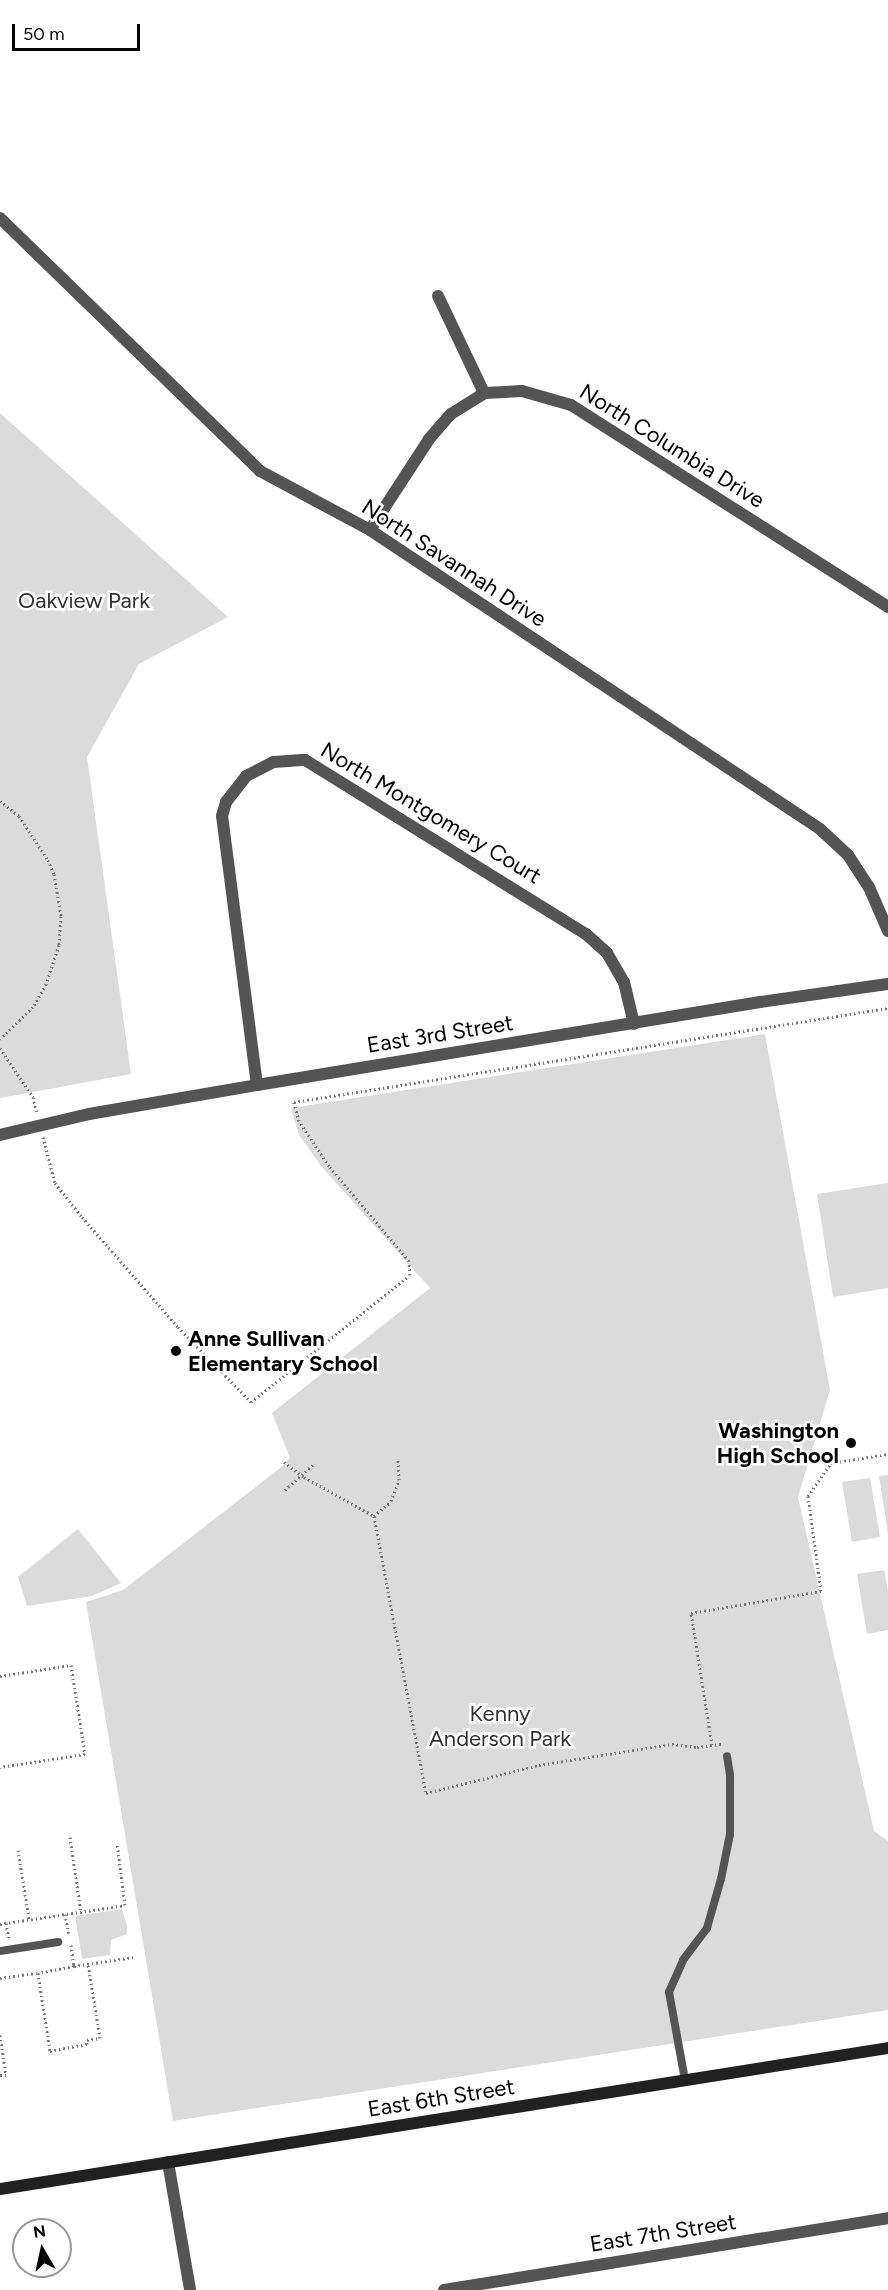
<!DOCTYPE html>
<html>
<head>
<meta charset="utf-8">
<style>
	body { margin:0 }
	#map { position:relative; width:888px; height:2290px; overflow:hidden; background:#fff; font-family:Figtree,sans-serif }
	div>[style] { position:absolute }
	.green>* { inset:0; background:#dbdbdb }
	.path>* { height:3px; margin-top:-1.5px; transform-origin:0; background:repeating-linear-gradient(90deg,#767676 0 1.5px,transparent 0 4.5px) }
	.service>* { height:8px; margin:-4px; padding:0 4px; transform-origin:4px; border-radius:4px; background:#545454 }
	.minor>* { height:12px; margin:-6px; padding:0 6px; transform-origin:6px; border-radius:6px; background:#545454 }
	.tertiary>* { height:12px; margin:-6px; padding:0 6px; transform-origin:6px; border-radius:6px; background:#545454 }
	.secondary>* { height:12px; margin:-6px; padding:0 6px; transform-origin:6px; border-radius:6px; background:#212121 }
	.dots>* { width:16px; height:16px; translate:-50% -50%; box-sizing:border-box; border:3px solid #fff; border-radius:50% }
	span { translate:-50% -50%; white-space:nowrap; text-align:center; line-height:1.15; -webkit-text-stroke:5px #fff; paint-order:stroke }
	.street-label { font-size:22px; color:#000 }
	.park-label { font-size:22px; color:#323232 }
	.poi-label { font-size:22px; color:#000; font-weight:700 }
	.left { translate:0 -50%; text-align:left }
	.right { translate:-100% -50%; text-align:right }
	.north { position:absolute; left:12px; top:2218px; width:60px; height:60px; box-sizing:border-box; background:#fff; border:2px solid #999; border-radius:50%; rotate:351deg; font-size:16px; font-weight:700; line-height:24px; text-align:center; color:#000 }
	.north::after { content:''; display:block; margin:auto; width:21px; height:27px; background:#000; clip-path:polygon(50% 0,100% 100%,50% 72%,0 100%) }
	.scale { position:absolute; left:12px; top:24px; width:128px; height:27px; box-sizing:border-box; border:3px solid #000; border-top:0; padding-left:8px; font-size:18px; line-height:21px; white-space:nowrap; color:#000; -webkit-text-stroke:4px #fff; paint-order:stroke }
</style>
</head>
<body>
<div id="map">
	<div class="green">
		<div style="clip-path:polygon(0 413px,228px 617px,139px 664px,87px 757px,131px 1074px,0 1098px)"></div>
		<div style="clip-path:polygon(765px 1034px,830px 1390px,798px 1497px,874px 1831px,888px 1841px,888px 2010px,173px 2121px,86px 1602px,123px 1590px,280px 1468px,290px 1458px,272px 1413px,430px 1288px,321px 1166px,299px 1135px,291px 1108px)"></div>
		<div style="clip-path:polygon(888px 1183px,888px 1288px,833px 1297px,817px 1194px)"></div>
		<div style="clip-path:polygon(888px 1475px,888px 1533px,879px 1476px)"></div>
		<div style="clip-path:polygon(870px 1478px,880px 1537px,852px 1542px,842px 1482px)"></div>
		<div style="clip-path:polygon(78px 1529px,121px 1583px,92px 1596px,27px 1606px,18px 1577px)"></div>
		<div style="clip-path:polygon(884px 1570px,888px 1591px,888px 1630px,867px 1634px,857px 1574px)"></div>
		<div style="clip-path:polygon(122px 1909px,127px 1926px,127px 1934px,111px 1940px,110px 1955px,82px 1959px,75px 1916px)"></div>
	</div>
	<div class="path">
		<div style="left:0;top:801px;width:24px;rotate:38deg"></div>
		<div style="left:19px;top:816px;width:53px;rotate:56.6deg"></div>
		<div style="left:48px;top:860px;width:15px;rotate:67deg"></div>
		<div style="left:54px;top:874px;width:43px;rotate:80.5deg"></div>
		<div style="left:61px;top:916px;width:29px;rotate:94deg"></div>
		<div style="left:59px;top:945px;width:41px;rotate:108.4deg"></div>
		<div style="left:46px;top:984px;width:26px;rotate:119deg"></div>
		<div style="left:33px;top:1007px;width:46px;rotate:135.9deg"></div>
		<div style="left:0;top:1048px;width:59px;rotate:56deg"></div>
		<div style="left:33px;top:1097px;width:17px;rotate:77deg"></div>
		<div style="left:43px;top:1137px;width:48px;rotate:75.4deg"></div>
		<div style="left:55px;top:1183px;width:43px;rotate:51.5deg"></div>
		<div style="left:82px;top:1217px;width:146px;rotate:48.9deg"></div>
		<div style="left:178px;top:1327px;width:105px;rotate:45.8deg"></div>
		<div style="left:251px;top:1402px;width:203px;rotate:-38.6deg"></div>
		<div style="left:410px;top:1275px;width:14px;rotate:-94deg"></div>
		<div style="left:409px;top:1261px;width:124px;rotate:-130.1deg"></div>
		<div style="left:329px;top:1166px;width:54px;rotate:-123.7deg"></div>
		<div style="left:299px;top:1121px;width:20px;rotate:-105deg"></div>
		<div style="left:294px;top:1102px;width:601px;rotate:-8.99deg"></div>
		<div style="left:284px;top:1462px;width:25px;rotate:37deg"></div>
		<div style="left:304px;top:1477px;width:80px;rotate:29.1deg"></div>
		<div style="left:374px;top:1516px;width:282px;rotate:79.4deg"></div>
		<div style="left:426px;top:1793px;width:116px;rotate:-13.9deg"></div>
		<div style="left:539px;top:1765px;width:135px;rotate:-9deg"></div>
		<div style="left:672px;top:1744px;width:25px;rotate:7deg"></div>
		<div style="left:697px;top:1747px;width:26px;rotate:-7deg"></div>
		<div style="left:285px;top:1490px;width:40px;rotate:-42deg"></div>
		<div style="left:374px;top:1516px;width:23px;rotate:-41deg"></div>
		<div style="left:391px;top:1501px;width:22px;rotate:-69deg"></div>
		<div style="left:399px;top:1480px;width:20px;rotate:-93deg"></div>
		<div style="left:0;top:1676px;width:72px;rotate:-8.8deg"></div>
		<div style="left:71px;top:1665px;width:90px;rotate:81.1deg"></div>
		<div style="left:85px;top:1754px;width:86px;rotate:171.3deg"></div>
		<div style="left:712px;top:1745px;width:134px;rotate:-99deg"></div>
		<div style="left:691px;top:1613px;width:132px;rotate:-9.6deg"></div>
		<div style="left:821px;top:1591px;width:96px;rotate:-97.8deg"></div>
		<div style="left:808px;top:1496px;width:40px;rotate:-55.1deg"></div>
		<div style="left:831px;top:1463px;width:58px;rotate:-9deg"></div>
		<div style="left:70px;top:1837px;width:76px;rotate:81.7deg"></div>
		<div style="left:18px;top:1850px;width:70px;rotate:80.9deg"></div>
		<div style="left:65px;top:1914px;width:21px;rotate:79deg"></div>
		<div style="left:6px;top:1923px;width:16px;rotate:79deg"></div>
		<div style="left:0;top:1924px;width:126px;rotate:-8.6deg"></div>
		<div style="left:125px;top:1905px;width:63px;rotate:-97.4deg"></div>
		<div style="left:71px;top:1945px;width:21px;rotate:82deg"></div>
		<div style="left:74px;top:1966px;width:61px;rotate:-8.5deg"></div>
		<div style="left:74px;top:1966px;width:37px;rotate:169deg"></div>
		<div style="left:38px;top:1973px;width:79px;rotate:81.3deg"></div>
		<div style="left:50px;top:2051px;width:38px;rotate:-11deg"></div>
		<div style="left:87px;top:2044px;width:4px;rotate:-90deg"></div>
		<div style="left:87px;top:2040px;width:13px;rotate:-9deg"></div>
		<div style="left:100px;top:2038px;width:75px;rotate:-99.2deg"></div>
		<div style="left:0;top:1978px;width:37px;rotate:-8deg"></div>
		<div style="left:0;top:2035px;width:40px;rotate:81.5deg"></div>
		<div style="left:6px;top:2075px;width:6px;rotate:180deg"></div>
	</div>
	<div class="service">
		<div style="left:0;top:1951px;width:59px;rotate:-8.8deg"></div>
		<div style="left:685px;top:2080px;width:89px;rotate:-100.3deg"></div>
		<div style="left:669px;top:1992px;width:35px;rotate:-66deg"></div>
		<div style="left:683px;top:1960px;width:40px;rotate:-53deg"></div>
		<div style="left:707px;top:1928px;width:51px;rotate:-74.1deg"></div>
		<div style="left:721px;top:1879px;width:46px;rotate:-78.7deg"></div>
		<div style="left:730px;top:1834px;width:59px;rotate:-90deg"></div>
		<div style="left:730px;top:1775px;width:19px;rotate:-99deg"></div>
	</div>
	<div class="minor">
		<div style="left:0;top:218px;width:363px;rotate:44.2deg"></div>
		<div style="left:260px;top:471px;width:125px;rotate:28.2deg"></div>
		<div style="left:370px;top:530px;width:540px;rotate:33.6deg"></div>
		<div style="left:820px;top:829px;width:38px;rotate:43deg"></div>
		<div style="left:848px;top:855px;width:38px;rotate:57deg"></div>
		<div style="left:869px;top:887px;width:48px;rotate:66.6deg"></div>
		<div style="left:438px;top:296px;width:107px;rotate:64.6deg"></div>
		<div style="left:370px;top:530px;width:108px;rotate:-57deg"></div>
		<div style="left:429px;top:439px;width:33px;rotate:-49deg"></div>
		<div style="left:451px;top:414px;width:39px;rotate:-32deg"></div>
		<div style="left:484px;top:393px;width:38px;rotate:-3deg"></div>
		<div style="left:522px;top:391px;width:51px;rotate:15.9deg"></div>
		<div style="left:571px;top:405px;width:376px;rotate:32.5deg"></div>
		<div style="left:257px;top:1085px;width:271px;rotate:-97.4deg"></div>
		<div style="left:222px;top:816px;width:15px;rotate:-74deg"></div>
		<div style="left:226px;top:802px;width:33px;rotate:-52deg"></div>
		<div style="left:246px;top:776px;width:31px;rotate:-27deg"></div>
		<div style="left:274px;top:762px;width:31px;rotate:-4deg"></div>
		<div style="left:305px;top:760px;width:331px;rotate:31.8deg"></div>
		<div style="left:586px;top:934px;width:28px;rotate:42deg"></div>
		<div style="left:607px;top:953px;width:34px;rotate:60deg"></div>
		<div style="left:624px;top:982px;width:43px;rotate:76.6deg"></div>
		<div style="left:168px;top:2162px;width:130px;rotate:80.2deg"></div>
		<div style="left:444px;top:2290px;width:450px;rotate:-9.2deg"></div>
	</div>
	<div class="tertiary">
		<div style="left:0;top:1135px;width:91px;rotate:-13.3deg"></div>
		<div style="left:89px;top:1114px;width:170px;rotate:-9.8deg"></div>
		<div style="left:257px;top:1085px;width:510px;rotate:-9.37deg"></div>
		<div style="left:760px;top:1002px;width:129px;rotate:-8deg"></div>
	</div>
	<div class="secondary">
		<div style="left:0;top:2189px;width:899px;rotate:-9.02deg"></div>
	</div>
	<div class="dots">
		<div style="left:176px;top:1351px;background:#000"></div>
		<div style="left:851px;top:1443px;background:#000"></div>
	</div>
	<div class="street-label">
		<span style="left:672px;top:446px;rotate:32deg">North Columbia Drive</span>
		<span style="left:454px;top:563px;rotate:33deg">North Savannah Drive</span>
		<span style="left:431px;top:813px;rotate:31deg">North Montgomery Court</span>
		<span style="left:440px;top:1034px;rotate:-9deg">East 3rd Street</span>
		<span style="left:441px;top:2098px;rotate:-9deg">East 6th Street</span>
		<span style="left:663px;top:2233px;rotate:-9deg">East 7th Street</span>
	</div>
	<div class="park-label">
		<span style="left:84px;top:601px">Oakview Park</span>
		<span style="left:500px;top:1726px">Kenny<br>Anderson Park</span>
	</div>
	<div class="poi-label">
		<span class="left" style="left:188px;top:1351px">Anne Sullivan<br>Elementary School</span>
		<span class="right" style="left:839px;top:1443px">Washington<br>High School</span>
	</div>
	<div class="north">N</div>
	<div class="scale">50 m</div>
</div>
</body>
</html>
